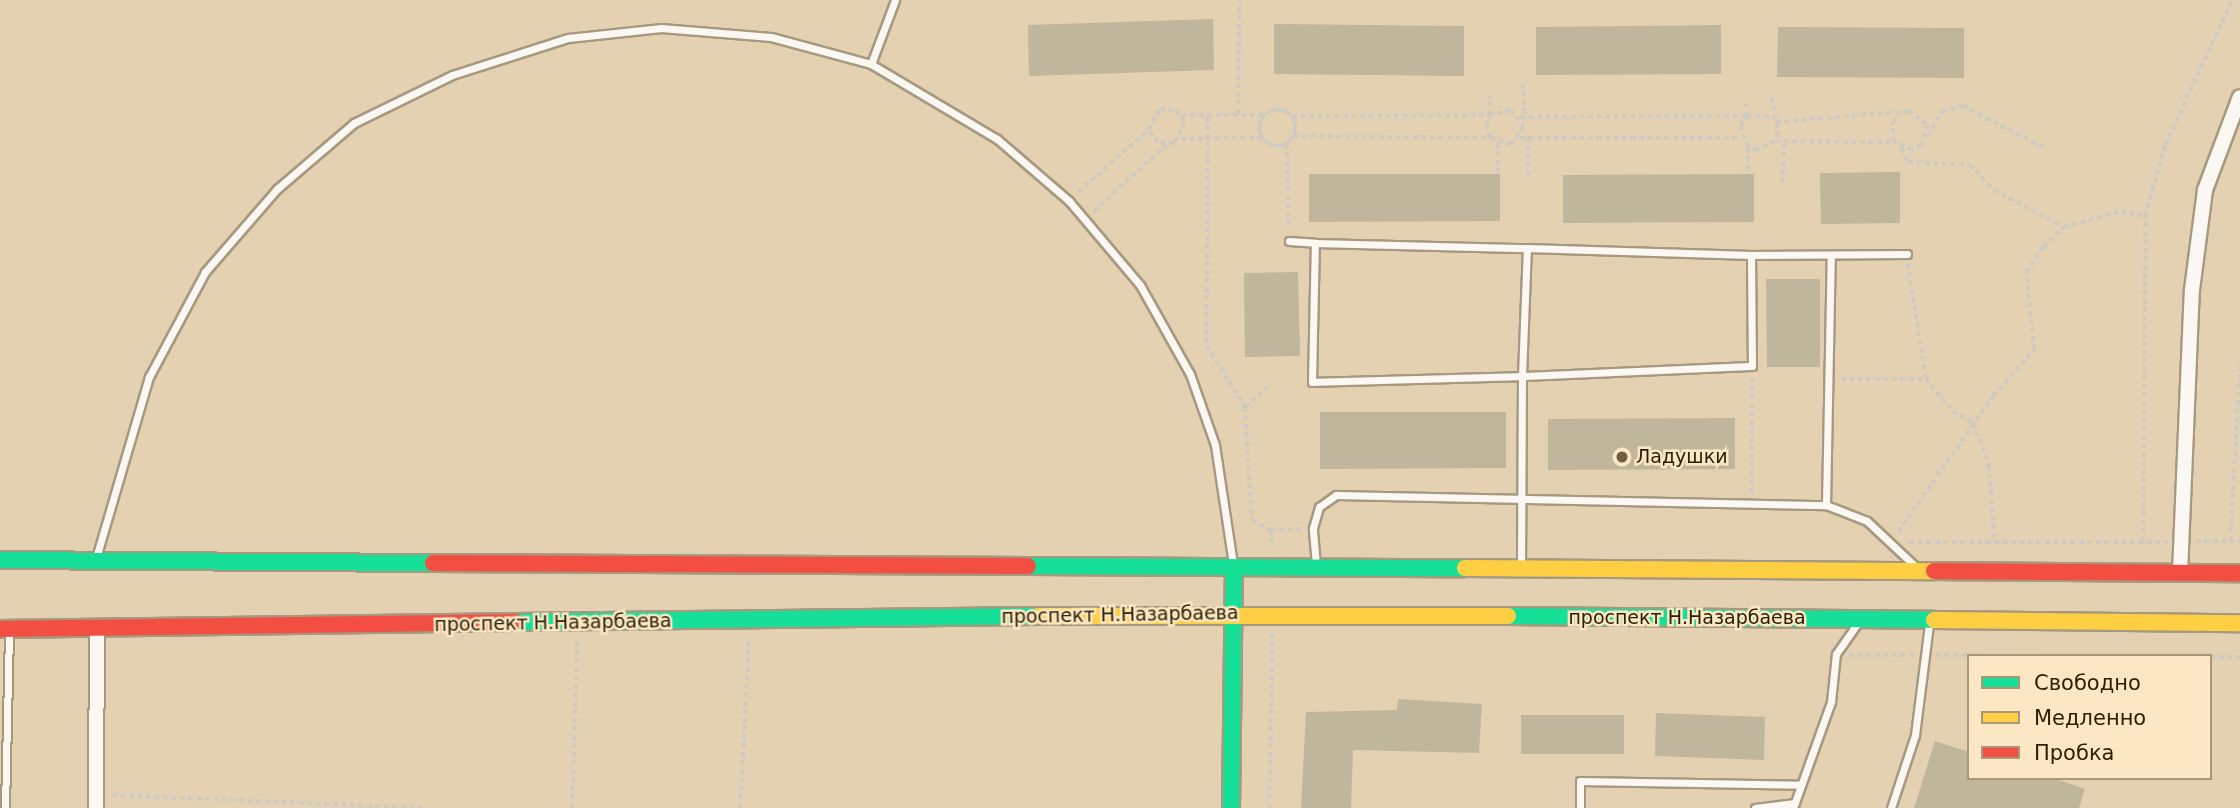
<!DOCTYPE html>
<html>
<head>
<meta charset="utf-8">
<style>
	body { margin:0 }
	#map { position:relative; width:2240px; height:808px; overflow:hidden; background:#e3d1b1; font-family:"DejaVu Sans",sans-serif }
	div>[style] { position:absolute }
	.building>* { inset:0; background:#c0b69b }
	.path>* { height:3.5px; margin-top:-1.75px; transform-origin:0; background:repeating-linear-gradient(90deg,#cfcac0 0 5px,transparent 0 8.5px) }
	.path>.ring { margin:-1.75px; padding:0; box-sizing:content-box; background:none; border:3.5px solid #cfcac0; border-radius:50% }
	.roads { filter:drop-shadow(2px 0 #a79980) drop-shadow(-2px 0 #a79980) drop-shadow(0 2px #a79980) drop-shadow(0 -2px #a79980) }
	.lane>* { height:7px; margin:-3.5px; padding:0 3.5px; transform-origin:3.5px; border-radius:3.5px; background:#fbf8f3 }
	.street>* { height:14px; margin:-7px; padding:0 7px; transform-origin:7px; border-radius:7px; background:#fbf8f3 }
	.fast>* { height:16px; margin:-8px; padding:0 8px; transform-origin:8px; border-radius:8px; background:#16e098 }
	.slow>* { height:16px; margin:-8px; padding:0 8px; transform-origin:8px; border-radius:8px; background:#ffcf43 }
	.jam>* { height:16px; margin:-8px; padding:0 8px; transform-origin:8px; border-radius:8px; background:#f24e42 }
	.dots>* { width:19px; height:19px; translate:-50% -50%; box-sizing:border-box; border:4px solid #fbe7c3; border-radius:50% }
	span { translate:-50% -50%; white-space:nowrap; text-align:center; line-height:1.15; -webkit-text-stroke:5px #fbe7c3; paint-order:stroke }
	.poi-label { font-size:19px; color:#2d2007 }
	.left { translate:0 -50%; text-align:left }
	.street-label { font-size:19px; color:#2d2007 }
	.legend { position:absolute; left:1967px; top:654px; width:245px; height:126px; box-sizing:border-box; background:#fbe7c3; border:2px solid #a99778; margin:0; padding:9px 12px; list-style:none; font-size:21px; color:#2d2007 }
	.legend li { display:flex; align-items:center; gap:14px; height:35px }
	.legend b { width:35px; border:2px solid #a99778 }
</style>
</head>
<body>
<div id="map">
	<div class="building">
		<div style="clip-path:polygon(1213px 19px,1214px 70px,1029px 76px,1028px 25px)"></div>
		<div style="clip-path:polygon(1274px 24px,1464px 26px,1464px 76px,1274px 74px)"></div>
		<div style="clip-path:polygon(1721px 25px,1721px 74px,1536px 75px,1536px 27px)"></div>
		<div style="clip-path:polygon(1778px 27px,1964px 28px,1964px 78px,1777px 77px)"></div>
		<div style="clip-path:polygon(1900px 172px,1900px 223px,1821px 224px,1820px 173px)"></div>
		<div style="clip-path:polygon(1309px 174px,1500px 174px,1500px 221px,1309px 222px)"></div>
		<div style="clip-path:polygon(1754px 174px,1754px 222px,1563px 223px,1563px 175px)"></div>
		<div style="clip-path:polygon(1298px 272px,1300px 356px,1245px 357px,1244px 273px)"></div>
		<div style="clip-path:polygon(1766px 279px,1820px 279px,1820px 367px,1767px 367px)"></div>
		<div style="clip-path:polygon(1320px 412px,1506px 412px,1506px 468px,1320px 469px)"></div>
		<div style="clip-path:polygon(1735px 418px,1735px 469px,1548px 470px,1548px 419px)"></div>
		<div style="clip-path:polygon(1398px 699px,1482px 704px,1479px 753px,1353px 750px,1351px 808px,1301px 808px,1306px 712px,1397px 710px)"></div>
		<div style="clip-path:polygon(1656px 713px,1765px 717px,1764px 760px,1655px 756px)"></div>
		<div style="clip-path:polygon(1521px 715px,1624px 715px,1624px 754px,1521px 754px)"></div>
		<div style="clip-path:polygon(1935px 741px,1969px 752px,1969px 778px,2053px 778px,2085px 789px,2079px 808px,1914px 808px)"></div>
	</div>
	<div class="path">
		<div style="left:1523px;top:83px;width:33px;rotate:87deg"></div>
		<div style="left:1772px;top:98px;width:35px;rotate:80deg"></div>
		<div style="left:1778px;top:132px;width:9px;rotate:108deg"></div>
		<div style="left:1775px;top:141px;width:19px;rotate:152deg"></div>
		<div style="left:1758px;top:150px;width:10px;rotate:-163deg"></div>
		<div style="left:1748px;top:147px;width:22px;rotate:-111deg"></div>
		<div style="left:1740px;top:126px;width:12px;rotate:-55deg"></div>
		<div style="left:1747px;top:116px;width:27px;rotate:2deg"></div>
		<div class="ring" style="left:1260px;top:110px;width:32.5px;height:32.5px"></div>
		<div style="left:1238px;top:114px;width:114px;rotate:-89.5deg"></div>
		<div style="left:1182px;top:115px;width:82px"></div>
		<div style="left:1292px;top:116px;width:197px;rotate:-0.3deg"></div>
		<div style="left:1489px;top:115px;width:23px;rotate:-13deg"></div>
		<div style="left:1511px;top:110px;width:21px;rotate:53deg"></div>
		<div style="left:1524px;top:127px;width:22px;rotate:126deg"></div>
		<div style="left:1511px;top:145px;width:22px;rotate:-162deg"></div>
		<div style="left:1490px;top:138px;width:11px;rotate:-105deg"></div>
		<div style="left:1487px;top:127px;width:12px;rotate:-81deg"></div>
		<div style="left:1489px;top:115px;width:19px;rotate:-90deg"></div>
		<div style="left:1208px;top:117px;width:229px;rotate:90.3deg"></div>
		<div style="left:1207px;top:346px;width:72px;rotate:58.1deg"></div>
		<div style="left:1245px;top:407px;width:113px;rotate:86.5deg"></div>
		<div style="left:1252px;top:520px;width:21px;rotate:28deg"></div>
		<div style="left:1271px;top:530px;width:30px;rotate:-2deg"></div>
		<div style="left:1520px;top:117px;width:227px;rotate:-0.3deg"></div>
		<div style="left:1747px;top:116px;width:12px;rotate:-95deg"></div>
		<div style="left:1776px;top:122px;width:133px;rotate:-4.7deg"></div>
		<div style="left:1909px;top:111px;width:24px;rotate:36deg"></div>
		<div style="left:1928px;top:125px;width:22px;rotate:108deg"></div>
		<div style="left:1921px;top:146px;width:10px;rotate:156deg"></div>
		<div style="left:1912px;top:150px;width:20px;rotate:-156deg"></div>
		<div style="left:1894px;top:142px;width:19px;rotate:-96deg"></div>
		<div style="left:1892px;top:123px;width:10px;rotate:-45deg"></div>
		<div style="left:1294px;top:136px;width:196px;rotate:0.6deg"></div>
		<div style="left:1928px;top:136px;width:29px;rotate:-61deg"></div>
		<div style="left:1942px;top:111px;width:22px;rotate:-13deg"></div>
		<div style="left:1963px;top:106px;width:94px;rotate:27.1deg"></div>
		<div style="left:1520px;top:138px;width:221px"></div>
		<div style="left:1181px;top:139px;width:82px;rotate:-0.7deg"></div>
		<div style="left:1775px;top:141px;width:119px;rotate:0.5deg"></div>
		<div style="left:1498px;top:143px;width:30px;rotate:90deg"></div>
		<div style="left:1287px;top:144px;width:84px;rotate:88.6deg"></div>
		<div style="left:1748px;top:148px;width:22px;rotate:90deg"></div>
		<div style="left:1902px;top:149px;width:14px;rotate:65deg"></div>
		<div style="left:1908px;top:162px;width:62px;rotate:2.8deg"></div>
		<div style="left:1970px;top:165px;width:35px;rotate:46deg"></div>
		<div style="left:1994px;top:190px;width:79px;rotate:27.9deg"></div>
		<div style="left:1528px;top:176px;width:38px;rotate:-90deg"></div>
		<div style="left:1782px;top:183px;width:41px;rotate:-87.2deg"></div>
		<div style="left:1078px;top:192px;width:94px;rotate:-41.5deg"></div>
		<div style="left:1148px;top:130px;width:24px;rotate:-60deg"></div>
		<div style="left:1160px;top:109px;width:16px;rotate:4deg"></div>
		<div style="left:1176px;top:110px;width:16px;rotate:55deg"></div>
		<div style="left:1185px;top:123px;width:24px;rotate:118deg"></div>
		<div style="left:1174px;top:144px;width:16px;rotate:-176deg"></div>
		<div style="left:1158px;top:143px;width:16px;rotate:-128deg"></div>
		<div style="left:1094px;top:211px;width:98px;rotate:-42.5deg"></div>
		<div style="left:1908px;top:264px;width:116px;rotate:81.1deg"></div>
		<div style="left:1841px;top:379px;width:85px"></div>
		<div style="left:1926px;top:379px;width:42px;rotate:49.8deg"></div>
		<div style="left:1953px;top:411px;width:24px;rotate:30deg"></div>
		<div style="left:1974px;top:423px;width:45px;rotate:70.3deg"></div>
		<div style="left:1989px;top:465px;width:77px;rotate:85.5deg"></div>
		<div style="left:1245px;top:407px;width:30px;rotate:-42deg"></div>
		<div style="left:1751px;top:493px;width:115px;rotate:-89.5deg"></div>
		<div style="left:1271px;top:530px;width:19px;rotate:87deg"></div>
		<div style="left:1898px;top:532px;width:166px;rotate:-55.1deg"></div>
		<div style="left:1993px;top:396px;width:62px;rotate:-48.3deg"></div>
		<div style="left:2034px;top:350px;width:77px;rotate:-95.9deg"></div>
		<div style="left:2026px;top:273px;width:31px;rotate:-57deg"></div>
		<div style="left:2043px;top:247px;width:29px;rotate:-44deg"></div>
		<div style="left:2064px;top:227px;width:59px;rotate:-15.7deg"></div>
		<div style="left:2121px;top:211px;width:25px;rotate:12deg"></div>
		<div style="left:2145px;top:216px;width:74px;rotate:-74.3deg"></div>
		<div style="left:2165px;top:145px;width:160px;rotate:-65.2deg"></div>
		<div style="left:2196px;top:541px;width:44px"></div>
		<div style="left:2230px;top:541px;width:179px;rotate:-86.8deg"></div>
		<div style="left:1909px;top:542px;width:259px"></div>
		<div style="left:2143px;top:542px;width:326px;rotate:-89.6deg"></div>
		<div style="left:1849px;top:655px;width:66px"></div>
		<div style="left:1936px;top:655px;width:109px;rotate:0.5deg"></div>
		<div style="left:2210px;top:657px;width:30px"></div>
		<div style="left:112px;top:795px;width:313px;rotate:2.4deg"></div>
		<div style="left:572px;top:808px;width:169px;rotate:-88.3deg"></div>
		<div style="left:740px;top:808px;width:169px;rotate:-87deg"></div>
		<div style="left:1269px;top:808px;width:176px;rotate:-89deg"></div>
	</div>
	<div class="roads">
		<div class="lane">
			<div style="left:871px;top:64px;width:68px;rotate:-69.4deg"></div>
			<div style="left:1289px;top:241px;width:26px;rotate:4deg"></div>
			<div style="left:1751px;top:255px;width:156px;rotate:-0.4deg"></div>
			<div style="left:1826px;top:505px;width:250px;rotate:-88.9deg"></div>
			<div style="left:96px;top:558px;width:189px;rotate:-73.7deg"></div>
			<div style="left:149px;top:377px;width:119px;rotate:-61.9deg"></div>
			<div style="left:205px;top:272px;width:110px;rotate:-49.1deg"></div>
			<div style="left:277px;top:189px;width:101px;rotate:-40.6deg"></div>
			<div style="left:354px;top:123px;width:109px;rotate:-26.1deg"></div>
			<div style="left:452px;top:75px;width:122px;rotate:-17.7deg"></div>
			<div style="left:568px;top:38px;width:94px;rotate:-6.1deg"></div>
			<div style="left:661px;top:28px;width:110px;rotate:4.7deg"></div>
			<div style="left:771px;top:37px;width:104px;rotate:15.1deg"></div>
			<div style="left:871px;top:64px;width:147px;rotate:30.8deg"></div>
			<div style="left:997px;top:139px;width:95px;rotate:40.7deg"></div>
			<div style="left:1069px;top:201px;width:110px;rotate:49.8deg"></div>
			<div style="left:1140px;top:285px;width:102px;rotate:60.7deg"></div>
			<div style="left:1190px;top:374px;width:75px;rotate:70.6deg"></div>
			<div style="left:1215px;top:445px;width:120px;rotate:81.4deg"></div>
			<div style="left:1316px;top:565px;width:37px;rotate:-95deg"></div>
			<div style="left:1313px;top:528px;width:22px;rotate:-74deg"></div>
			<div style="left:1319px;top:507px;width:21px;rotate:-35deg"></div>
			<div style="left:1336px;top:495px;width:490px;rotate:1.2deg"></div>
			<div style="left:1826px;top:505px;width:44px;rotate:21.3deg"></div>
			<div style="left:1867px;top:521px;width:67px;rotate:43.2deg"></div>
			<div style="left:1521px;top:568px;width:192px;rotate:-89.7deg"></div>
			<div style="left:1522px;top:376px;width:210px;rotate:178.4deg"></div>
			<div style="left:1312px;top:382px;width:139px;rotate:-88.8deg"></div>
			<div style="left:1315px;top:243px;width:212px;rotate:1.4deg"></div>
			<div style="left:1527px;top:248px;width:224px;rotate:1.8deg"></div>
			<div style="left:1751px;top:255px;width:111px;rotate:89.5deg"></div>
			<div style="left:1752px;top:366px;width:230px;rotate:177.5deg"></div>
			<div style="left:1522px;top:376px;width:128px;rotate:-87.8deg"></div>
			<div style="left:5px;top:808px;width:178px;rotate:-88.7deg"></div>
			<div style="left:1580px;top:808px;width:27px;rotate:-90deg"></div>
			<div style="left:1580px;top:781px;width:221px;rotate:1deg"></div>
			<div style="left:1755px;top:808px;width:40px;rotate:-7.1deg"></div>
			<div style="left:1793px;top:808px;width:113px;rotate:-70.3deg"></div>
			<div style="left:1831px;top:702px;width:48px;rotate:-84.1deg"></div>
			<div style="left:1836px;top:654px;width:39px;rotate:-55deg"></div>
			<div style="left:1891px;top:808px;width:77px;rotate:-71.8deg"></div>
			<div style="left:1915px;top:735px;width:112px;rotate:-82.8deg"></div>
		</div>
		<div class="street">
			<div style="left:2180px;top:573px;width:283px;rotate:-87.6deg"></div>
			<div style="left:2192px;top:290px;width:101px;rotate:-82.6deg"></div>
			<div style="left:2205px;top:190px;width:99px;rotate:-69.4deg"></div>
			<div style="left:96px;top:808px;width:179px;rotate:-89.7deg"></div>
		</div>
		<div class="fast">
			<div style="left:0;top:560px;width:433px;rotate:0.4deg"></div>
			<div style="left:1028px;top:566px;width:437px;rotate:0.3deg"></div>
			<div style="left:1508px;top:616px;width:426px;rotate:0.5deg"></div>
			<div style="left:516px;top:622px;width:522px;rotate:-0.66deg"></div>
			<div style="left:1231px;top:808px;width:236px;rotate:-89.3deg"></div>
		</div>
		<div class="slow">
			<div style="left:1465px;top:568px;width:469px;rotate:0.4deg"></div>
			<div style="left:1038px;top:616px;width:470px"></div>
			<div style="left:1934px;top:620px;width:306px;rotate:0.6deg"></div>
		</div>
		<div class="jam">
			<div style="left:433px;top:563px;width:595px;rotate:0.29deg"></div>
			<div style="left:1934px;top:571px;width:306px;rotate:0.4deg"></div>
			<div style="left:0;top:629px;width:516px;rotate:-0.78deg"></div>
		</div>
	</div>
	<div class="dots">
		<div style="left:1622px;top:457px;background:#6d5e42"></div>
	</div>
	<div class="poi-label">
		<span class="left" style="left:1636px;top:457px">Ладушки</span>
	</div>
	<div class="street-label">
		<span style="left:1120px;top:615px;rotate:-1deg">проспект Н.Назарбаева</span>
		<span style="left:1687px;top:618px">проспект Н.Назарбаева</span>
		<span style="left:553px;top:623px;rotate:-1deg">проспект Н.Назарбаева</span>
	</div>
	<ul class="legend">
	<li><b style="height:9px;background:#16e098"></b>Свободно</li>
	<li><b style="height:9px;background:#ffcf43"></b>Медленно</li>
	<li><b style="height:9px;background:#f24e42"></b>Пробка</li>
	</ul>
</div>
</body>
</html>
